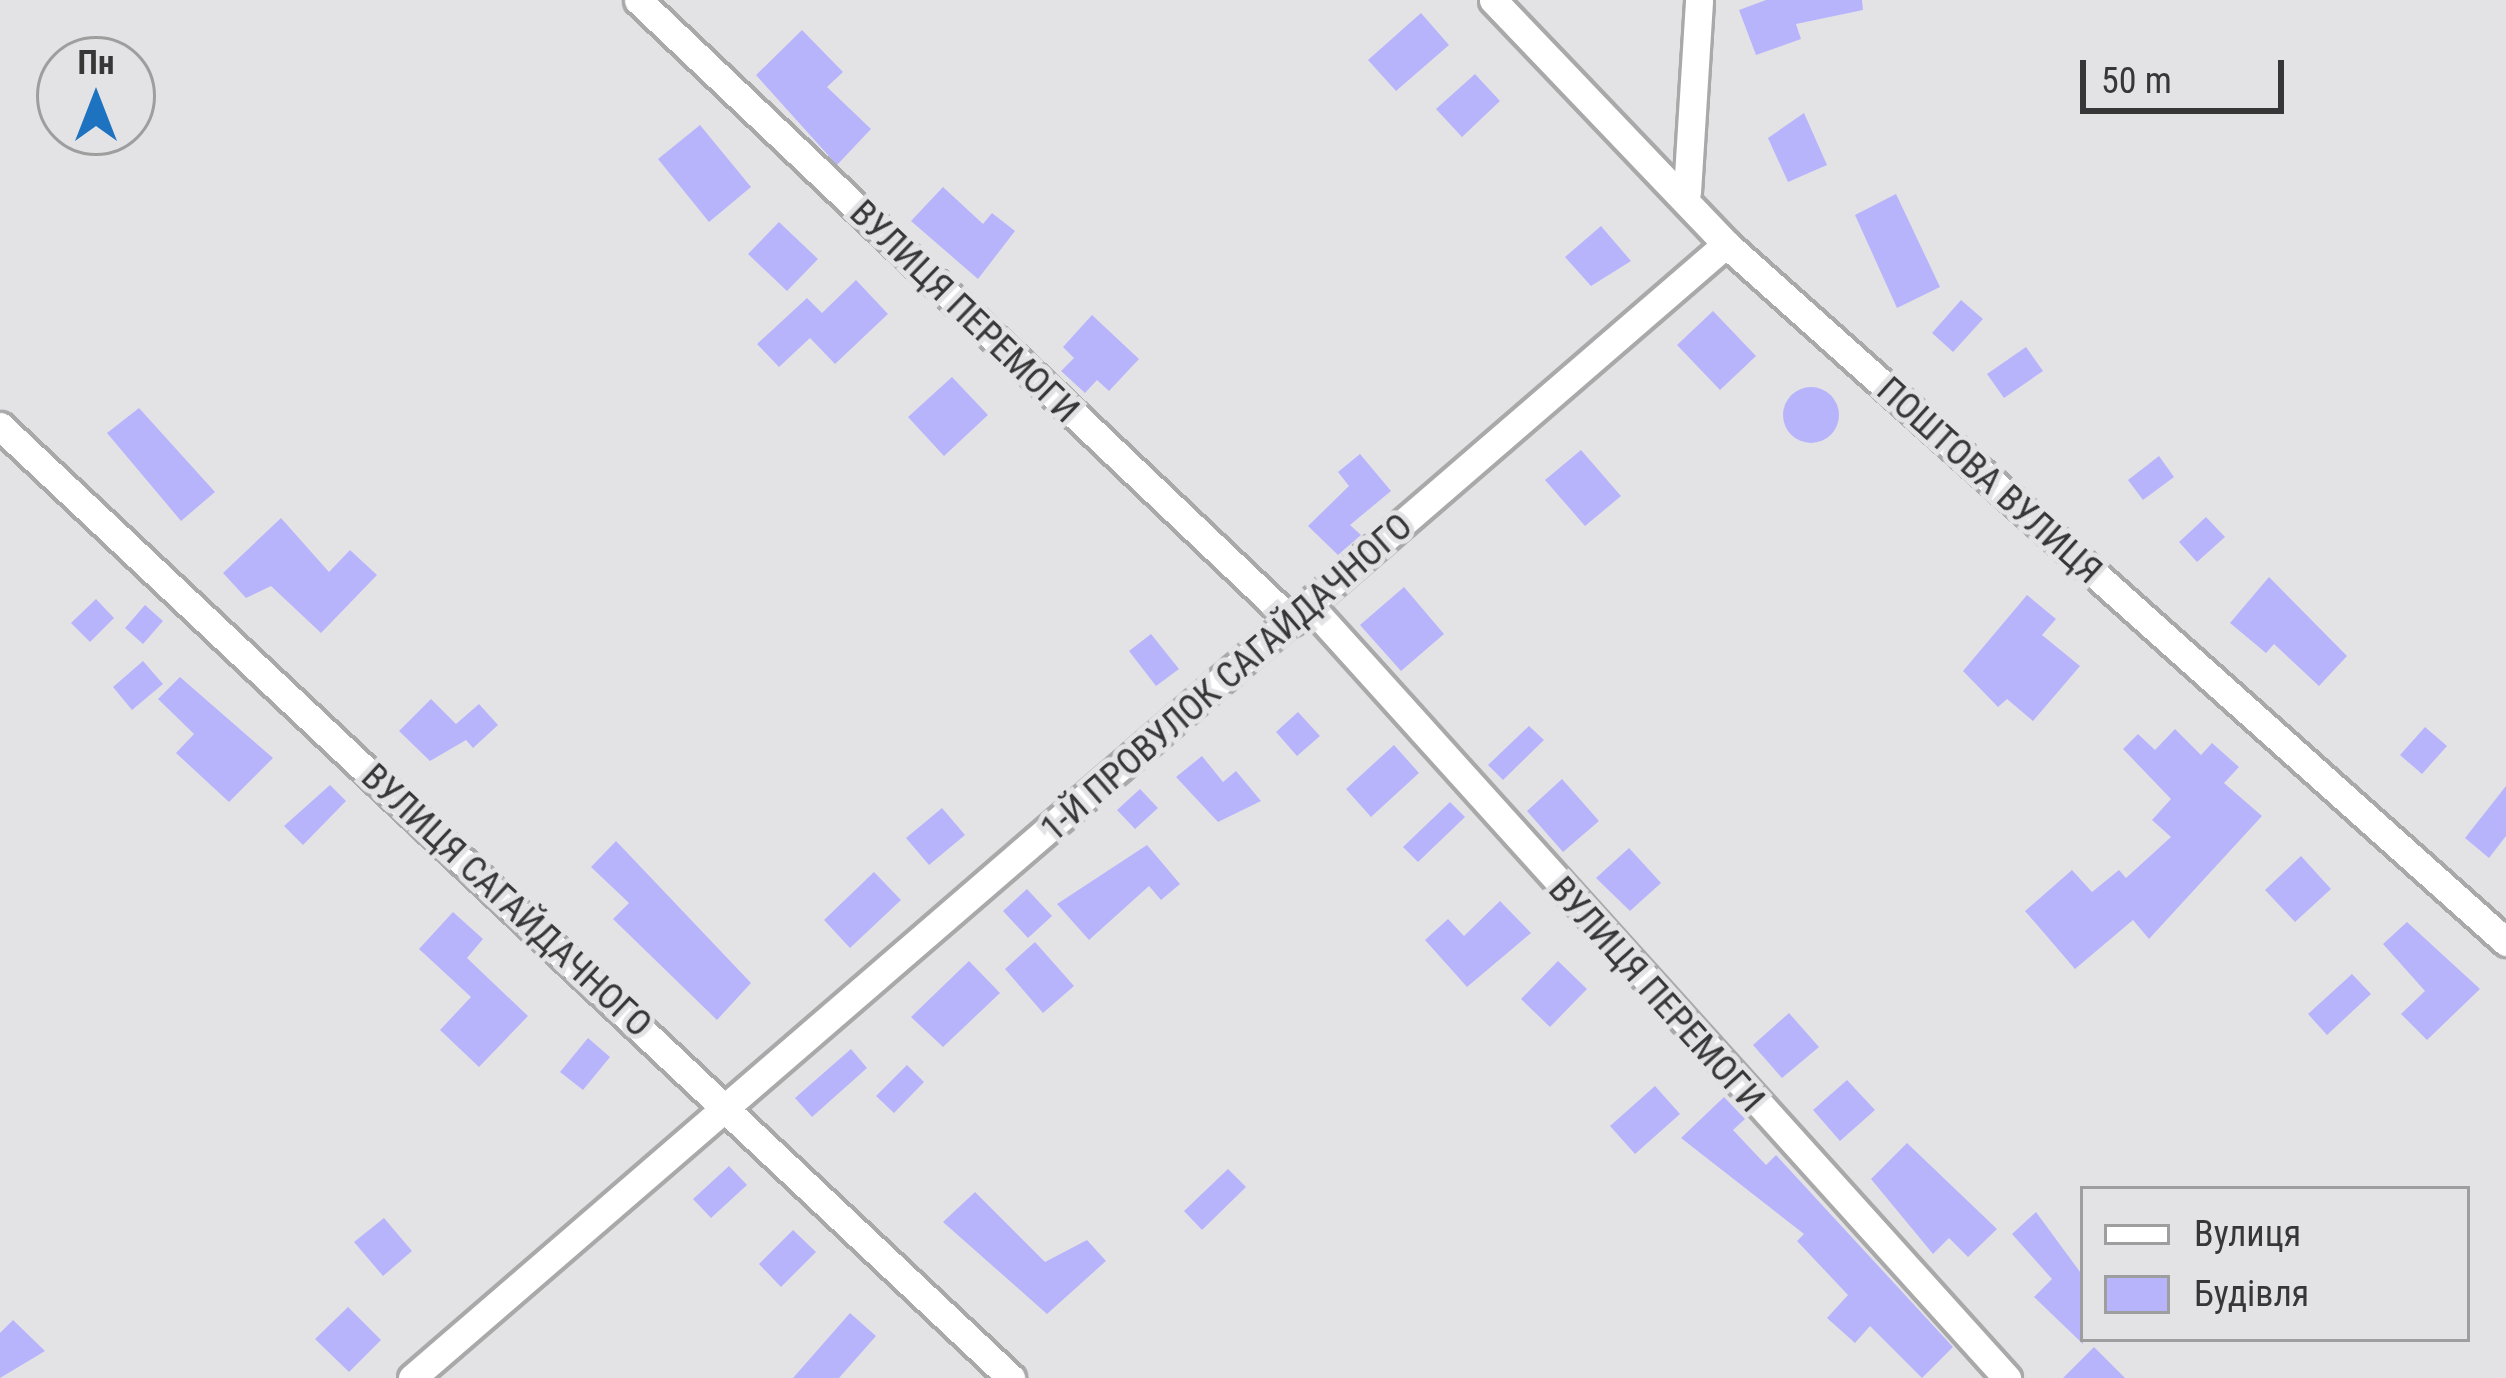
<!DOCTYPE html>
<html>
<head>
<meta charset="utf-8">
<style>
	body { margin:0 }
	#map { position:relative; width:2506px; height:1378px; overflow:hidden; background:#e3e3e5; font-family:"Roboto Condensed",sans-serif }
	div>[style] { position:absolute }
	.building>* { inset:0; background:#b8b4fc }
	.round { border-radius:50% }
	.roads { filter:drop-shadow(3px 0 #a9a9aa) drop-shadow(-3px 0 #a9a9aa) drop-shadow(0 3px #a9a9aa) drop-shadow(0 -3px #a9a9aa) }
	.street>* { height:27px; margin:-13.5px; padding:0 13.5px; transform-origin:13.5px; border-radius:13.5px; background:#fff }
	span { translate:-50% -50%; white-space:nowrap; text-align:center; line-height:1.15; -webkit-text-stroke:10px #e3e3e5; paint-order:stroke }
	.street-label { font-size:36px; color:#373737 }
	.legend { position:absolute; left:2080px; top:1186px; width:390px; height:156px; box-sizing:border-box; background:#e3e3e5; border:3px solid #9e9e9f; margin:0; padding:15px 21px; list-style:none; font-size:36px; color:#373737 }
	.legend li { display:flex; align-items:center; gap:24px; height:60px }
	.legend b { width:60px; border:3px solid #9e9e9f }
	.north { position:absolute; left:36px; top:36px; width:120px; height:120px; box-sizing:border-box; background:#e3e3e5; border:3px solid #9e9e9f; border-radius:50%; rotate:0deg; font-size:33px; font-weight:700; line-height:48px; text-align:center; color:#373737 }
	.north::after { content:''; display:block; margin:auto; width:42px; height:54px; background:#1d73c0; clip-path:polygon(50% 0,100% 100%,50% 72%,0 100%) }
	.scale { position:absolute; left:2080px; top:60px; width:204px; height:54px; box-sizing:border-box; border:6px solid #373737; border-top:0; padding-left:15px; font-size:36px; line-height:42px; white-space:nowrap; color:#373737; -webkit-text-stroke:9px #e3e3e5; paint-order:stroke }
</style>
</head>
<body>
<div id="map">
	<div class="building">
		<div style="clip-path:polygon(1766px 0,1862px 0,1863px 10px,1796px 24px,1801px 39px,1756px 55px,1739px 10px)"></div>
		<div style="clip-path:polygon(1421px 13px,1449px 45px,1396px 91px,1368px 60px)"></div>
		<div style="clip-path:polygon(802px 30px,843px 72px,827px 87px,871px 129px,837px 165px,756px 75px)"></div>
		<div style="clip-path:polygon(1475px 74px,1500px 101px,1462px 137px,1436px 109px)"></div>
		<div style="clip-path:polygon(1804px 113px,1827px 165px,1788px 182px,1768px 138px)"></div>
		<div style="clip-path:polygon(700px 125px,751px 187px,709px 222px,658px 159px)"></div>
		<div style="clip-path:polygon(943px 187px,983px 224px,992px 213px,1015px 231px,978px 279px,911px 221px)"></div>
		<div style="clip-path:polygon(1896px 194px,1940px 287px,1897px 308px,1855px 215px)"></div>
		<div style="clip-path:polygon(779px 222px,818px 259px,787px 291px,748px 254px)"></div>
		<div style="clip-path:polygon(1601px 226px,1631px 261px,1591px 286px,1565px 257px)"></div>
		<div style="clip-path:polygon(856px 280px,888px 314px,835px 364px,810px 338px,779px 367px,757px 344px,807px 298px,822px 313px)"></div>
		<div style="clip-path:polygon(1961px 300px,1983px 319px,1953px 352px,1932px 333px)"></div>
		<div style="clip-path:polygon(1713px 311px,1756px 356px,1720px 390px,1677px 345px)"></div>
		<div style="clip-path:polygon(1092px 315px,1139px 359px,1109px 391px,1097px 380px,1085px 393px,1061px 371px,1074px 358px,1063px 347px)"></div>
		<div style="clip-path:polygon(2026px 347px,2043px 371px,2004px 398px,1987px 374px)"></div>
		<div style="clip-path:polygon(952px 377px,988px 415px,944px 456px,908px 417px)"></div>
		<div class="round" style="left:1783px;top:387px;width:56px;height:56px"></div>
		<div style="clip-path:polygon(139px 408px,215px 492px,181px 521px,107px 433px)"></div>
		<div style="clip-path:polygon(1581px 450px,1621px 496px,1585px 526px,1545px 480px)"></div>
		<div style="clip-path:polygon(1360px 454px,1391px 491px,1350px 525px,1361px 535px,1338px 555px,1308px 526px,1349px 486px,1338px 472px)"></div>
		<div style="clip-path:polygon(2159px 456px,2174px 477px,2143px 500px,2128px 480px)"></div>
		<div style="clip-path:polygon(2206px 517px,2225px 537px,2197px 562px,2179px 542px)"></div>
		<div style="clip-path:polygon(281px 518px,329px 572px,350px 550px,377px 575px,321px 633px,271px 586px,246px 598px,223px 573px)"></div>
		<div style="clip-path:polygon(2269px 577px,2347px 656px,2319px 686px,2274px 644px,2266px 653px,2230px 623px)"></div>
		<div style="clip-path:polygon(1404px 587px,1444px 634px,1401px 671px,1360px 625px)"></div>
		<div style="clip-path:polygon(2027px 595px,2056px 619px,2042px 635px,2080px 666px,2033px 721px,2007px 699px,1998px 707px,1963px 671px)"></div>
		<div style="clip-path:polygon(96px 599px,114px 618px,90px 642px,71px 623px)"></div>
		<div style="clip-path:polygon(145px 605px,163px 621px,143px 644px,125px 628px)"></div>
		<div style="clip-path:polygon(1151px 634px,1179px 669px,1156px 686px,1129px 651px)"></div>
		<div style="clip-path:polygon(143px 661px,163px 684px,132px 710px,113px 687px)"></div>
		<div style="clip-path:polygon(180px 677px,273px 758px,229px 802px,176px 753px,194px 734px,158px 699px)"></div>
		<div style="clip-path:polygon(431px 699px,456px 724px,479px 704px,498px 725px,473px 748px,466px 740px,430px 761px,399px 731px)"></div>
		<div style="clip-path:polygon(1298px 712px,1320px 736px,1297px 756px,1276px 732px)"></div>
		<div style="clip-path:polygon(1529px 726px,1544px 740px,1503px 780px,1488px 765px)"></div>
		<div style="clip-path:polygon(2425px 727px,2447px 746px,2422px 774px,2400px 755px)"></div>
		<div style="clip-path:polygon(2175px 729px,2201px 755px,2212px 743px,2239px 767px,2224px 783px,2262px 816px,2149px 939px,2133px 920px,2075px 969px,2025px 911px,2072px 870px,2092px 892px,2119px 870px,2126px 878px,2171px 837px,2152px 820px,2171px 799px,2123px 749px,2138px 734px,2155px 750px)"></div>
		<div style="clip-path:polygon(1394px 745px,1419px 773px,1371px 817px,1346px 789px)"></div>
		<div style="clip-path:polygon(1202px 756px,1223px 782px,1236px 771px,1261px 801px,1218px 822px,1176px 777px)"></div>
		<div style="clip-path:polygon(1562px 779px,1599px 821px,1563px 852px,1527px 811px)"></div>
		<div style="clip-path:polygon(330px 785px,346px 801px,303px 845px,284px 826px)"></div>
		<div style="clip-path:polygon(2506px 786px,2506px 836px,2489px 858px,2465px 838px)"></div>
		<div style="clip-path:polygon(1140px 789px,1158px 808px,1135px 829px,1117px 810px)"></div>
		<div style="clip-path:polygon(1450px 802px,1465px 817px,1418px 862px,1403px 847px)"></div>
		<div style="clip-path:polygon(942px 808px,965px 835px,929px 865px,906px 838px)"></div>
		<div style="clip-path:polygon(616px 841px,751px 983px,717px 1020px,613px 919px,629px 903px,591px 867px)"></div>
		<div style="clip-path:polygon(1147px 845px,1180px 884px,1161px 900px,1149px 886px,1089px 940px,1057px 904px)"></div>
		<div style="clip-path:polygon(1629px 848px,1661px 883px,1630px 911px,1596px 878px)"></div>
		<div style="clip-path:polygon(2301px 856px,2331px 889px,2295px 922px,2265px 890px)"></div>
		<div style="clip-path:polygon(874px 872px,901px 900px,850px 948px,824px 920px)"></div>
		<div style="clip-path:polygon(1027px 889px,1052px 916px,1028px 938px,1003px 911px)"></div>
		<div style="clip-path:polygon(1500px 901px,1531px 933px,1467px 987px,1425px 940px,1448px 919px,1464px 936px)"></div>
		<div style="clip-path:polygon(453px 912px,483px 939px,467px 958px,528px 1016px,479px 1067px,440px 1030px,471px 997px,419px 949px)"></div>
		<div style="clip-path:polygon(2407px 922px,2480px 989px,2427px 1040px,2401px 1014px,2425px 991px,2383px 944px)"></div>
		<div style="clip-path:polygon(1035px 942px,1074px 986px,1043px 1013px,1005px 969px)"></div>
		<div style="clip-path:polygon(969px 961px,1000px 993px,943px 1047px,911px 1017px)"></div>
		<div style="clip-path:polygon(1558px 961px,1587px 989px,1550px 1027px,1521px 999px)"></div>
		<div style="clip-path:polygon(2352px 974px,2371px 994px,2327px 1035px,2308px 1014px)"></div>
		<div style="clip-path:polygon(1789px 1013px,1819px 1047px,1782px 1078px,1753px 1045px)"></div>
		<div style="clip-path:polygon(588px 1038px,610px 1057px,583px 1090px,560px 1072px)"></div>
		<div style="clip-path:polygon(851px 1049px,867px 1068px,812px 1117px,795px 1098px)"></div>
		<div style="clip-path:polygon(907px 1065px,924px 1082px,894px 1113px,876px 1096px)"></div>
		<div style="clip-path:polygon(1847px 1080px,1875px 1110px,1840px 1141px,1813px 1110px)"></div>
		<div style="clip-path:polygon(1655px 1086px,1680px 1114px,1635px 1154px,1610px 1126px)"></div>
		<div style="clip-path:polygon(1724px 1097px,1745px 1119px,1733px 1130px,1766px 1165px,1776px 1155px,1953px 1347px,1922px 1378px,1870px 1326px,1855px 1343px,1827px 1318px,1848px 1295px,1797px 1241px,1804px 1234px,1681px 1138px)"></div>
		<div style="clip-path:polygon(1907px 1143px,1997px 1229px,1968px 1257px,1949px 1238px,1933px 1254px,1871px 1179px)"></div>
		<div style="clip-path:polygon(729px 1166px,747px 1185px,711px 1218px,693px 1199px)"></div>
		<div style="clip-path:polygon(1228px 1169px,1246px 1187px,1202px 1230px,1184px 1211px)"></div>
		<div style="clip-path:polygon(975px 1192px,1045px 1262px,1087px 1240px,1106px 1261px,1047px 1314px,943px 1222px)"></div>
		<div style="clip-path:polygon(2036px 1212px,2083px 1276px,2083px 1344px,2034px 1297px,2052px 1279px,2012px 1234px)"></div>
		<div style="clip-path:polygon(384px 1218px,412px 1251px,383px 1276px,354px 1242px)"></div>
		<div style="clip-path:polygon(793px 1230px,816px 1252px,781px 1287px,759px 1264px)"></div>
		<div style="clip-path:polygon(348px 1307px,381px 1340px,349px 1372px,315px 1339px)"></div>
		<div style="clip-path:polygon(850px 1313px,876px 1336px,839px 1378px,793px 1378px)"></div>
		<div style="clip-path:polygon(13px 1320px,45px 1351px,0 1378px,0 1333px)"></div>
		<div style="clip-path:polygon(2094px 1347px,2125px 1378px,2063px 1378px)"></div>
	</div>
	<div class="roads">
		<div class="street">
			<div style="left:638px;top:0;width:902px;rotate:43.52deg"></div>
			<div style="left:1493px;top:0;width:337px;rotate:46.3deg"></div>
			<div style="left:1726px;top:244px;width:1047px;rotate:41.82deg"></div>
			<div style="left:1687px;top:192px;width:192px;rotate:-86.4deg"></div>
			<div style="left:0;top:426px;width:1389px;rotate:43.28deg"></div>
			<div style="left:1311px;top:607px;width:1039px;rotate:47.93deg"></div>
			<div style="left:412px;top:1378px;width:1736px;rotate:-40.79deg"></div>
		</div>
	</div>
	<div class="street-label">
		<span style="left:964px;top:312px;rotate:44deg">ВУЛИЦЯ ПЕРЕМОГИ</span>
		<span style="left:1989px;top:481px;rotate:42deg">ПОШТОВА ВУЛИЦЯ</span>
		<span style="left:1227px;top:678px;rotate:-41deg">1-Й ПРОВУЛОК САГАЙДАЧНОГО</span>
		<span style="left:506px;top:901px;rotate:43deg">ВУЛИЦЯ САГАЙДАЧНОГО</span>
		<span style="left:1656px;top:995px;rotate:48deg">ВУЛИЦЯ ПЕРЕМОГИ</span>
	</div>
	<ul class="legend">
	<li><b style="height:15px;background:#fff"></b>Вулиця</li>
	<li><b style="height:33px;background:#b8b4fc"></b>Будівля</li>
	</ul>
	<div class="north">Пн</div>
	<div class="scale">50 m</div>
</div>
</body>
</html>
